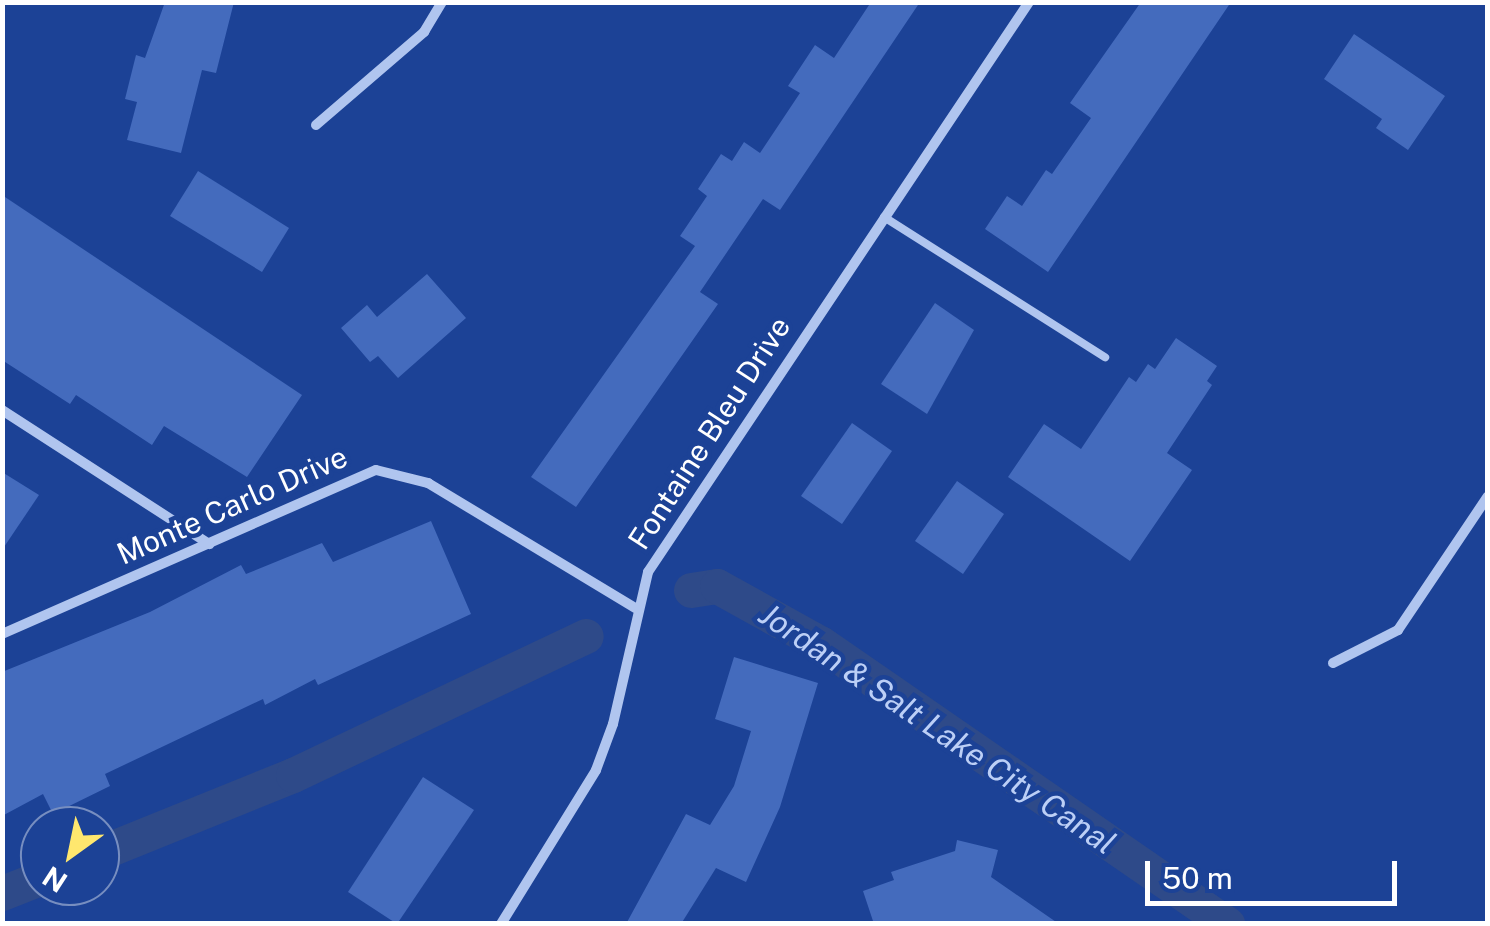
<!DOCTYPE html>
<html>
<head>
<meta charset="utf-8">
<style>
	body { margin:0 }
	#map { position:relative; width:1490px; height:926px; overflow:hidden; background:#1c4296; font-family:"Public Sans",sans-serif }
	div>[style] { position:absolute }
	.canal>* { height:35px; margin:-17.5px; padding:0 17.5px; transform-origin:17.5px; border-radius:17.5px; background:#2e4a89 }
	.building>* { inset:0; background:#446bbd }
	.lane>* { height:8px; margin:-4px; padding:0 4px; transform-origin:4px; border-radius:4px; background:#b0c5ef }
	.street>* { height:10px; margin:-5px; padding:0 5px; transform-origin:5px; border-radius:5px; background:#b0c5ef }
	span { translate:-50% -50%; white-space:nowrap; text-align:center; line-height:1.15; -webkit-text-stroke:9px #1c4296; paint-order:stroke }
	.street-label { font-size:30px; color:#fff }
	.water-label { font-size:32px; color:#bccff6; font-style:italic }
	.frame { position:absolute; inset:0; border:5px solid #fff; pointer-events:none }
	.north { position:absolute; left:20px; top:806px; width:100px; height:100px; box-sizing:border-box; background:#1c4296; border:2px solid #778ec0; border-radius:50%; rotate:213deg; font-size:28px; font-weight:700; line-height:40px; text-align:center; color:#fff }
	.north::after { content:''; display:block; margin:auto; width:35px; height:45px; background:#ffe76e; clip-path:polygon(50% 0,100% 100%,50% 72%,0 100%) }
	.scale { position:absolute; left:1145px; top:861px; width:252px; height:45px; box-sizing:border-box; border:5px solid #fff; border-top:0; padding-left:12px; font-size:30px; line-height:35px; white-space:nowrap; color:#fff; -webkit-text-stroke:8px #1c4296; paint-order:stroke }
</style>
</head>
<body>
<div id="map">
	<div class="canal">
		<div style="left:691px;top:590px;width:26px;rotate:-9deg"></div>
		<div style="left:717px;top:586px;width:118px;rotate:29deg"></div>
		<div style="left:820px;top:643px;width:495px;rotate:34.6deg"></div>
		<div style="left:100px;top:853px;width:208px;rotate:-22deg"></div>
		<div style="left:293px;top:775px;width:324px;rotate:-25.4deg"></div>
		<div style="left:2px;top:893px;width:41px;rotate:-21.5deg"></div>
	</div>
	<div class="building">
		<div style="clip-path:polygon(165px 2px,234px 2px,216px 73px,202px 70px,181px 153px,127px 140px,137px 102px,125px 99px,136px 55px,145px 58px)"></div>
		<div style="clip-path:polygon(871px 2px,920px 2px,780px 210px,763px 199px,700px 292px,718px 304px,576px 507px,531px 477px,695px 246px,680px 236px,707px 196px,698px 189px,721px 154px,732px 161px,744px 142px,760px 153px,800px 93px,788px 86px,815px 45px,834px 58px)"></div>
		<div style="clip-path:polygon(1141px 2px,1231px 2px,1048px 272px,985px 229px,1007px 196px,1022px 206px,1046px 170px,1052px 174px,1091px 118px,1070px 103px)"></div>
		<div style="clip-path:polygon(1354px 34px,1445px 96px,1408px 150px,1376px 128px,1382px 119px,1324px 79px)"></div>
		<div style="clip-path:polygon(198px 171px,289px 228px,262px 272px,170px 216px)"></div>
		<div style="clip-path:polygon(2px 195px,302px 395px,247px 477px,164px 426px,152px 445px,76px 395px,70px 404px,2px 360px)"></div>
		<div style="clip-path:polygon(427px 274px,466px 318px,398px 378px,378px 356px,370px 362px,341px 328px,367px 305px,377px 317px)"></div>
		<div style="clip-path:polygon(935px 303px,974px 330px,927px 414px,881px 384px)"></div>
		<div style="clip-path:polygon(1176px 338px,1217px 366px,1207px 381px,1212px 385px,1167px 453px,1192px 470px,1130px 561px,1008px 477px,1044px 424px,1081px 449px,1129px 377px,1136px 382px,1148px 364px,1155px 369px)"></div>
		<div style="clip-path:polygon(852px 423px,892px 451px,842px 524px,801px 496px)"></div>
		<div style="clip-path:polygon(2px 472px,39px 495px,2px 550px)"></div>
		<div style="clip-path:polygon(957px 481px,1004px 514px,963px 574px,915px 541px)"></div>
		<div style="clip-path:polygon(431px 521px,471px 614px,318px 685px,315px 679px,265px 705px,263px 699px,105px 774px,110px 786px,53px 814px,43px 794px,2px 816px,2px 672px,150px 612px,241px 565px,246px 574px,322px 543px,333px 562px)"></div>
		<div style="clip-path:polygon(734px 657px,818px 683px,780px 807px,746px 882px,716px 868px,681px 924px,626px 924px,686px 814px,710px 825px,734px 786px,751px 731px,715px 719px)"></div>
		<div style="clip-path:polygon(423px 777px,474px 810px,397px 924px,348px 892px)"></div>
		<div style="clip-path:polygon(957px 840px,998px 850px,991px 877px,1059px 924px,874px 924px,863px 891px,894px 880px,891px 872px,955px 851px)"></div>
	</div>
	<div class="lane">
		<div style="left:884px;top:217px;width:262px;rotate:32.4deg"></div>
	</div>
	<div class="street">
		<div style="left:316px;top:125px;width:143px;rotate:-40.7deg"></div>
		<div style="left:424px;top:32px;width:35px;rotate:-59deg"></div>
		<div style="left:2px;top:410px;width:247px;rotate:32.9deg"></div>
		<div style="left:2px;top:634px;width:408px;rotate:-23.7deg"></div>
		<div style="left:376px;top:470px;width:54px;rotate:14deg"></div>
		<div style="left:428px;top:483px;width:242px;rotate:31.1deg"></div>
		<div style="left:1333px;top:663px;width:73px;rotate:-26.9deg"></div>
		<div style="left:1398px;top:630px;width:161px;rotate:-56.1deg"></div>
		<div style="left:501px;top:924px;width:181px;rotate:-58.3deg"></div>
		<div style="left:596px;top:770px;width:49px;rotate:-69.7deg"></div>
		<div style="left:613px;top:724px;width:156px;rotate:-77deg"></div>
		<div style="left:648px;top:572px;width:686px;rotate:-56.24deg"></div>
	</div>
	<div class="street-label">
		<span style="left:709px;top:433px;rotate:-57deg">Fontaine Bleu Drive</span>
		<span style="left:232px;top:505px;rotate:-24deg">Monte Carlo Drive</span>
	</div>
	<div class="water-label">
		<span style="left:937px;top:729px;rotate:34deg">Jordan &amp; Salt Lake City Canal</span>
	</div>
	<div class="frame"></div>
	<div class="north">N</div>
	<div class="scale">50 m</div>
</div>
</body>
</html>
